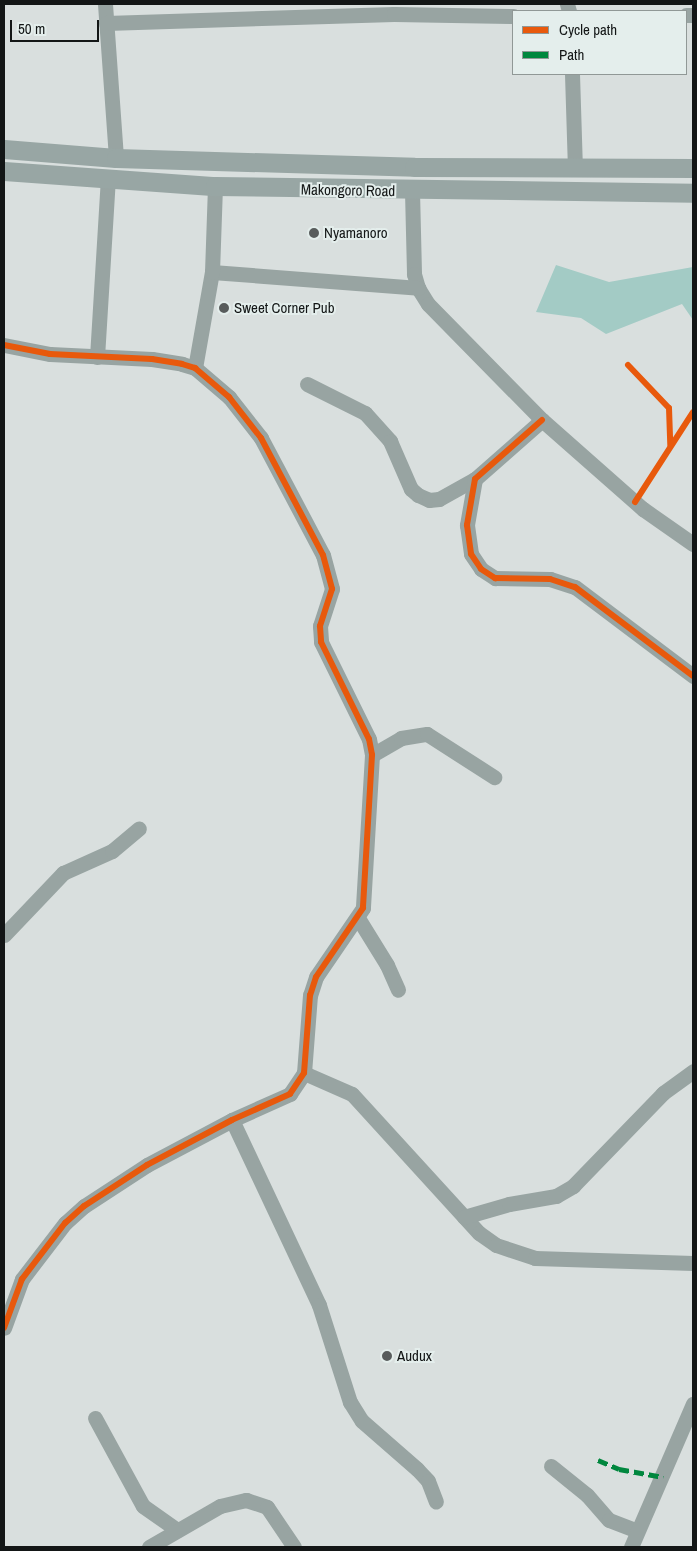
<!DOCTYPE html>
<html>
<head>
<meta charset="utf-8">
<style>
	body { margin:0 }
	#map { position:relative; width:697px; height:1551px; overflow:hidden; background:#d9dfde; font-family:"Archivo Narrow",sans-serif }
	div>[style] { position:absolute }
	.green>* { inset:0; background:#a3cbc5 }
	.minor>* { height:15px; margin:-7.5px; padding:0 7.5px; transform-origin:7.5px; border-radius:7.5px; background:#98a4a2 }
	.major>* { height:19px; margin:-9.5px; padding:0 9.5px; transform-origin:9.5px; border-radius:9.5px; background:#98a6a4 }
	.quiet>* { height:5px; margin-top:-2.5px; transform-origin:0; background:repeating-linear-gradient(90deg,#00873e 0 10px,transparent 0 15px) }
	.cycleway>* { height:6px; margin:-3px; padding:0 3px; transform-origin:3px; border-radius:3px; background:#e8590c }
	.dots>* { width:14px; height:14px; translate:-50% -50%; box-sizing:border-box; border:2px solid #e4eeec; border-radius:50% }
	span { translate:-50% -50%; white-space:nowrap; text-align:center; line-height:1.15; -webkit-text-stroke:4px #e4eeec; paint-order:stroke }
	.street-label { font-size:15px; color:#131616 }
	.poi-label { font-size:15px; color:#131616 }
	.left { translate:0 -50%; text-align:left }
	.frame { position:absolute; inset:0; border:5px solid #131616; pointer-events:none }
	.legend { position:absolute; left:512px; top:10px; width:175px; height:65px; box-sizing:border-box; background:#e4eeec; border:1px solid #909896; margin:0; padding:6px 9px; list-style:none; font-size:15px; color:#131616 }
	.legend li { display:flex; align-items:center; gap:10px; height:25px }
	.legend b { width:25px; border:1px solid #909896 }
	.scale { position:absolute; left:10px; top:20px; width:89px; height:22px; box-sizing:border-box; border:2px solid #131616; border-top:0; padding-left:6px; font-size:15px; line-height:18px; white-space:nowrap; color:#131616; -webkit-text-stroke:4px #e4eeec; paint-order:stroke }
</style>
</head>
<body>
<div id="map">
	<div class="green">
		<div style="clip-path:polygon(556px 265px,609px 282px,693px 267px,693px 320px,682px 304px,606px 334px,581px 318px,536px 312px)"></div>
	</div>
	<div class="minor">
		<div style="left:105px;top:4px;width:154px;rotate:85.9deg"></div>
		<div style="left:567px;top:4px;width:7px;rotate:74deg"></div>
		<div style="left:686px;top:15px;width:7px"></div>
		<div style="left:106px;top:23px;width:288px;rotate:-1.8deg"></div>
		<div style="left:394px;top:14px;width:119px;rotate:1deg"></div>
		<div style="left:572px;top:74px;width:94px;rotate:88.2deg"></div>
		<div style="left:412px;top:191px;width:83px;rotate:88.6deg"></div>
		<div style="left:414px;top:274px;width:15px;rotate:74deg"></div>
		<div style="left:418px;top:288px;width:19px;rotate:58deg"></div>
		<div style="left:428px;top:304px;width:163px;rotate:45.5deg"></div>
		<div style="left:542px;top:420px;width:135px;rotate:41.4deg"></div>
		<div style="left:643px;top:509px;width:61px;rotate:35deg"></div>
		<div style="left:212px;top:272px;width:207px;rotate:4.4deg"></div>
		<div style="left:4px;top:345px;width:47px;rotate:11.1deg"></div>
		<div style="left:50px;top:354px;width:102px;rotate:2.8deg"></div>
		<div style="left:152px;top:359px;width:30px;rotate:9deg"></div>
		<div style="left:182px;top:364px;width:14px;rotate:17deg"></div>
		<div style="left:195px;top:368px;width:45px;rotate:40.5deg"></div>
		<div style="left:229px;top:397px;width:52px;rotate:52deg"></div>
		<div style="left:261px;top:438px;width:132px;rotate:62.1deg"></div>
		<div style="left:323px;top:555px;width:35px;rotate:75deg"></div>
		<div style="left:332px;top:589px;width:39px;rotate:108deg"></div>
		<div style="left:320px;top:626px;width:16px;rotate:86deg"></div>
		<div style="left:321px;top:642px;width:108px;rotate:63.7deg"></div>
		<div style="left:369px;top:739px;width:16px;rotate:79deg"></div>
		<div style="left:372px;top:755px;width:153px;rotate:93.4deg"></div>
		<div style="left:363px;top:908px;width:83px;rotate:124.3deg"></div>
		<div style="left:316px;top:977px;width:19px;rotate:108deg"></div>
		<div style="left:310px;top:995px;width:78px;rotate:94.4deg"></div>
		<div style="left:304px;top:1073px;width:25px;rotate:124deg"></div>
		<div style="left:290px;top:1094px;width:64px;rotate:155.9deg"></div>
		<div style="left:232px;top:1120px;width:96px;rotate:152.1deg"></div>
		<div style="left:147px;top:1165px;width:75px;rotate:146.9deg"></div>
		<div style="left:84px;top:1206px;width:25px;rotate:138deg"></div>
		<div style="left:65px;top:1223px;width:71px;rotate:127.5deg"></div>
		<div style="left:22px;top:1279px;width:52px;rotate:110.2deg"></div>
		<div style="left:97px;top:357px;width:178px;rotate:-86.5deg"></div>
		<div style="left:195px;top:368px;width:97px;rotate:-80deg"></div>
		<div style="left:212px;top:272px;width:86px;rotate:-88deg"></div>
		<div style="left:307px;top:384px;width:65px;rotate:26.6deg"></div>
		<div style="left:365px;top:413px;width:38px;rotate:48deg"></div>
		<div style="left:390px;top:441px;width:52px;rotate:66.4deg"></div>
		<div style="left:411px;top:489px;width:9px;rotate:41deg"></div>
		<div style="left:418px;top:495px;width:12px;rotate:24deg"></div>
		<div style="left:429px;top:500px;width:10px;rotate:-6deg"></div>
		<div style="left:439px;top:499px;width:41px;rotate:-29.1deg"></div>
		<div style="left:542px;top:420px;width:89px;rotate:138.6deg"></div>
		<div style="left:475px;top:479px;width:47px;rotate:99.9deg"></div>
		<div style="left:467px;top:525px;width:29px;rotate:82deg"></div>
		<div style="left:471px;top:554px;width:18px;rotate:56deg"></div>
		<div style="left:481px;top:569px;width:17px;rotate:33deg"></div>
		<div style="left:495px;top:578px;width:55px;rotate:1deg"></div>
		<div style="left:550px;top:579px;width:26px;rotate:18deg"></div>
		<div style="left:575px;top:587px;width:148px;rotate:37deg"></div>
		<div style="left:372px;top:755px;width:34px;rotate:-30deg"></div>
		<div style="left:401px;top:738px;width:26px;rotate:-9deg"></div>
		<div style="left:427px;top:734px;width:80px;rotate:32.7deg"></div>
		<div style="left:358px;top:918px;width:55px;rotate:58.3deg"></div>
		<div style="left:387px;top:965px;width:27px;rotate:66deg"></div>
		<div style="left:4px;top:935px;width:86px;rotate:-46.4deg"></div>
		<div style="left:63px;top:873px;width:54px;rotate:-24.2deg"></div>
		<div style="left:112px;top:851px;width:35px;rotate:-40deg"></div>
		<div style="left:304px;top:1073px;width:52px;rotate:23.6deg"></div>
		<div style="left:352px;top:1094px;width:188px;rotate:47.6deg"></div>
		<div style="left:479px;top:1233px;width:21px;rotate:35deg"></div>
		<div style="left:496px;top:1245px;width:41px;rotate:18.4deg"></div>
		<div style="left:535px;top:1258px;width:158px;rotate:1.8deg"></div>
		<div style="left:232px;top:1120px;width:204px;rotate:64.8deg"></div>
		<div style="left:319px;top:1305px;width:102px;rotate:72.3deg"></div>
		<div style="left:350px;top:1402px;width:22px;rotate:58deg"></div>
		<div style="left:362px;top:1421px;width:73px;rotate:41.1deg"></div>
		<div style="left:417px;top:1469px;width:16px;rotate:47deg"></div>
		<div style="left:428px;top:1481px;width:22px;rotate:69deg"></div>
		<div style="left:464px;top:1217px;width:47px;rotate:-16.1deg"></div>
		<div style="left:509px;top:1204px;width:48px;rotate:-9.7deg"></div>
		<div style="left:556px;top:1196px;width:20px;rotate:-30deg"></div>
		<div style="left:573px;top:1186px;width:129px;rotate:-45.9deg"></div>
		<div style="left:663px;top:1093px;width:37px;rotate:-36deg"></div>
		<div style="left:95px;top:1418px;width:100px;rotate:61.4deg"></div>
		<div style="left:143px;top:1506px;width:42px;rotate:35.2deg"></div>
		<div style="left:551px;top:1466px;width:46px;rotate:38.9deg"></div>
		<div style="left:587px;top:1495px;width:33px;rotate:49deg"></div>
		<div style="left:609px;top:1520px;width:30px;rotate:21deg"></div>
		<div style="left:149px;top:1547px;width:82px;rotate:-30deg"></div>
		<div style="left:220px;top:1506px;width:27px;rotate:-13deg"></div>
		<div style="left:246px;top:1500px;width:22px;rotate:18deg"></div>
		<div style="left:267px;top:1507px;width:48px;rotate:56deg"></div>
		<div style="left:631px;top:1547px;width:156px;rotate:-66.6deg"></div>
	</div>
	<div class="major">
		<div style="left:4px;top:149px;width:112px;rotate:4.6deg"></div>
		<div style="left:116px;top:158px;width:298px;rotate:1.7deg"></div>
		<div style="left:414px;top:167px;width:279px;rotate:0.2deg"></div>
		<div style="left:4px;top:171px;width:212px;rotate:4.1deg"></div>
		<div style="left:215px;top:186px;width:478px;rotate:0.8deg"></div>
	</div>
	<div class="quiet">
		<div style="left:598px;top:1460px;width:23px;rotate:23deg"></div>
		<div style="left:619px;top:1469px;width:45px;rotate:10.3deg"></div>
	</div>
	<div class="cycleway">
		<div style="left:4px;top:345px;width:47px;rotate:11.1deg"></div>
		<div style="left:50px;top:354px;width:102px;rotate:2.8deg"></div>
		<div style="left:152px;top:359px;width:30px;rotate:9deg"></div>
		<div style="left:182px;top:364px;width:14px;rotate:17deg"></div>
		<div style="left:195px;top:368px;width:45px;rotate:40.5deg"></div>
		<div style="left:229px;top:397px;width:52px;rotate:52deg"></div>
		<div style="left:261px;top:438px;width:132px;rotate:62.1deg"></div>
		<div style="left:323px;top:555px;width:35px;rotate:75deg"></div>
		<div style="left:332px;top:589px;width:39px;rotate:108deg"></div>
		<div style="left:320px;top:626px;width:16px;rotate:86deg"></div>
		<div style="left:321px;top:642px;width:108px;rotate:63.7deg"></div>
		<div style="left:369px;top:739px;width:16px;rotate:79deg"></div>
		<div style="left:372px;top:755px;width:153px;rotate:93.4deg"></div>
		<div style="left:363px;top:908px;width:83px;rotate:124.3deg"></div>
		<div style="left:316px;top:977px;width:19px;rotate:108deg"></div>
		<div style="left:310px;top:995px;width:78px;rotate:94.4deg"></div>
		<div style="left:304px;top:1073px;width:25px;rotate:124deg"></div>
		<div style="left:290px;top:1094px;width:64px;rotate:155.9deg"></div>
		<div style="left:232px;top:1120px;width:96px;rotate:152.1deg"></div>
		<div style="left:147px;top:1165px;width:75px;rotate:146.9deg"></div>
		<div style="left:84px;top:1206px;width:25px;rotate:138deg"></div>
		<div style="left:65px;top:1223px;width:71px;rotate:127.5deg"></div>
		<div style="left:22px;top:1279px;width:52px;rotate:110.2deg"></div>
		<div style="left:628px;top:365px;width:59px;rotate:46.4deg"></div>
		<div style="left:669px;top:408px;width:37px;rotate:88deg"></div>
		<div style="left:542px;top:420px;width:89px;rotate:138.6deg"></div>
		<div style="left:475px;top:479px;width:47px;rotate:99.9deg"></div>
		<div style="left:467px;top:525px;width:29px;rotate:82deg"></div>
		<div style="left:471px;top:554px;width:18px;rotate:56deg"></div>
		<div style="left:481px;top:569px;width:17px;rotate:33deg"></div>
		<div style="left:495px;top:578px;width:55px;rotate:1deg"></div>
		<div style="left:550px;top:579px;width:26px;rotate:18deg"></div>
		<div style="left:575px;top:587px;width:148px;rotate:37deg"></div>
		<div style="left:635px;top:502px;width:107px;rotate:-57.2deg"></div>
	</div>
	<div class="dots">
		<div style="left:314px;top:233px;background:#585c5c"></div>
		<div style="left:224px;top:308px;background:#585c5c"></div>
		<div style="left:387px;top:1356px;background:#585c5c"></div>
	</div>
	<div class="street-label">
		<span style="left:348px;top:190px;rotate:1deg">Makongoro Road</span>
	</div>
	<div class="poi-label">
		<span class="left" style="left:324px;top:233px">Nyamanoro</span>
		<span class="left" style="left:234px;top:308px">Sweet Corner Pub</span>
		<span class="left" style="left:397px;top:1356px">Audux</span>
	</div>
	<div class="frame"></div>
	<ul class="legend">
	<li><b style="height:6px;background:#e8590c"></b>Cycle path</li>
	<li><b style="height:6px;background:#00873e"></b>Path</li>
	</ul>
	<div class="scale">50 m</div>
</div>
</body>
</html>
